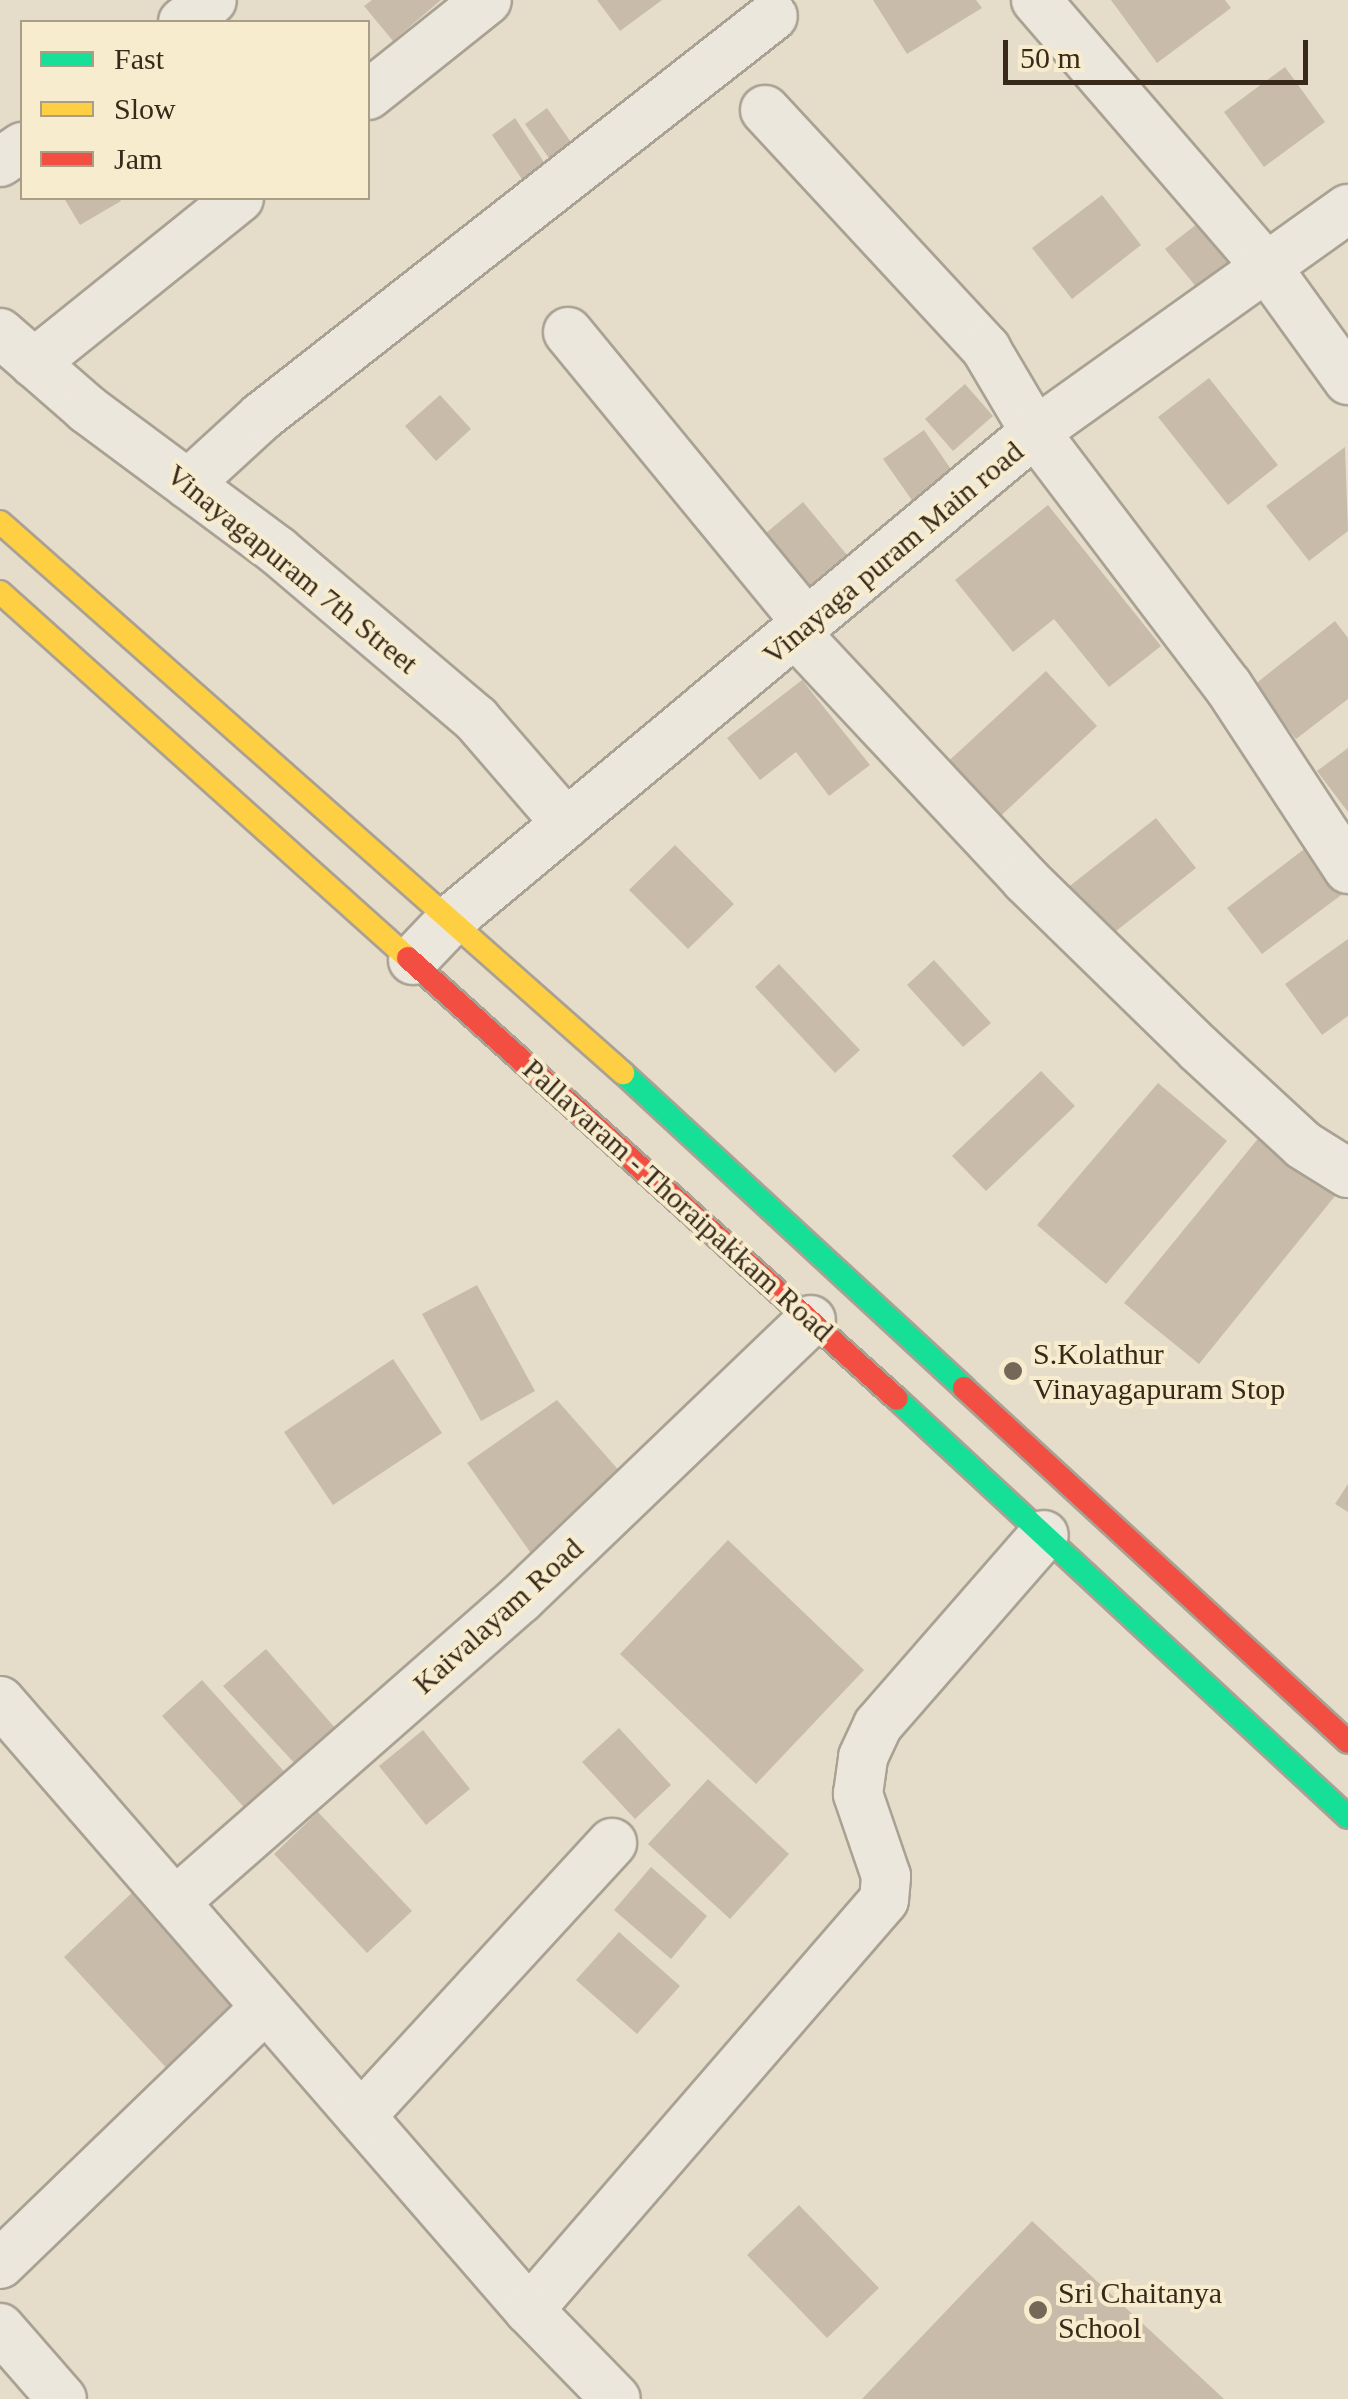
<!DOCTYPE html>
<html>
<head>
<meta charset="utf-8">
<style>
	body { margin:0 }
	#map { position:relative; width:1348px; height:2399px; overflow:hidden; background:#e5ddc9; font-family:Georgia,serif }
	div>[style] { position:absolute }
	.building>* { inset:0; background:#c8bbaa }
	.roads { filter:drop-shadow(2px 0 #a9a193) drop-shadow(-2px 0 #a9a193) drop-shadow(0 2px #a9a193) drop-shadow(0 -2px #a9a193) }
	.street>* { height:48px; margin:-24px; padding:0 24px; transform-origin:24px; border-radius:24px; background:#ece7dc }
	.fast>* { height:22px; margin:-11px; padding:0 11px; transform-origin:11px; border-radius:11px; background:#16e098 }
	.slow>* { height:22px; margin:-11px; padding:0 11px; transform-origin:11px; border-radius:11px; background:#ffcf43 }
	.jam>* { height:22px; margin:-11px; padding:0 11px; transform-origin:11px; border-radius:11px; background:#f24e42 }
	.dots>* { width:28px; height:28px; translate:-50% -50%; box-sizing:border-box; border:5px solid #f7ecce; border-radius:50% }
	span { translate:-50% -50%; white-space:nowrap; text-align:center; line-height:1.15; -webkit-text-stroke:8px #f7ecce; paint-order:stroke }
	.street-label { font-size:30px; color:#38291b }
	.poi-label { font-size:30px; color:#38291b }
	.left { translate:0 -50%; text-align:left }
	.legend { position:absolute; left:20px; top:20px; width:350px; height:180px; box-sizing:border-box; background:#f7ecce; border:2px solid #ab9e86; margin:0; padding:12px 18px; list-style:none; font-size:30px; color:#38291b }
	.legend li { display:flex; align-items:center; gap:20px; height:50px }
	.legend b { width:50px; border:2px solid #ab9e86 }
	.scale { position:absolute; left:1003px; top:40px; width:305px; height:45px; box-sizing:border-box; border:5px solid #38291b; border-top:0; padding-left:12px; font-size:30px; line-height:35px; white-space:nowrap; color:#38291b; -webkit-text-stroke:8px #f7ecce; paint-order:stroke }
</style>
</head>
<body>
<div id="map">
	<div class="building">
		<div style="clip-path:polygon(372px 0,441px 0,393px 41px,364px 6px)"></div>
		<div style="clip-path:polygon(597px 0,662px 0,620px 31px)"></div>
		<div style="clip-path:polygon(873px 0,976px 0,982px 8px,907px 54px)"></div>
		<div style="clip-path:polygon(1111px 0,1225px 0,1231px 8px,1157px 63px)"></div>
		<div style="clip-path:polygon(1285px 67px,1325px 122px,1264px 167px,1224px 112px)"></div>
		<div style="clip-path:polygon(547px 108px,580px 155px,558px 171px,525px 124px)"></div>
		<div style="clip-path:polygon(515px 118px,553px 176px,530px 191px,492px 135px)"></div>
		<div style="clip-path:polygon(1102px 195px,1141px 245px,1072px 299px,1032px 248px)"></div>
		<div style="clip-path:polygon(64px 198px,119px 198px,121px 201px,80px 225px)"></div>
		<div style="clip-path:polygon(1202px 220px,1243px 270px,1207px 300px,1165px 249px)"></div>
		<div style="clip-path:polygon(1209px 378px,1278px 465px,1228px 505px,1158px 417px)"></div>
		<div style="clip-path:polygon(965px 384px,993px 416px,953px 451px,925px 419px)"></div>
		<div style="clip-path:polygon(440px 395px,471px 429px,436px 461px,405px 426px)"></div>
		<div style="clip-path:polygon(924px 430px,957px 478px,916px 506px,883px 459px)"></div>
		<div style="clip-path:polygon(1345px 447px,1348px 531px,1309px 561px,1266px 506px)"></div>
		<div style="clip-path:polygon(803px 502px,847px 555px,805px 591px,760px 538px)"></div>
		<div style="clip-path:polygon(1048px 505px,1161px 646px,1109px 687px,1054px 619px,1013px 652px,955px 580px)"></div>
		<div style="clip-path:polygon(1335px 621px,1348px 638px,1348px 699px,1296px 739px,1254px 685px)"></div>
		<div style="clip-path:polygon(1046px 671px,1097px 726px,992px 824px,940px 769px)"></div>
		<div style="clip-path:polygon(802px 680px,870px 765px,829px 796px,796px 752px,760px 780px,727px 738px)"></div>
		<div style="clip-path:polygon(1348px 748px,1348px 812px,1317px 771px)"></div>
		<div style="clip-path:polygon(1156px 818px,1196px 868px,1106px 939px,1066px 889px)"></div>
		<div style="clip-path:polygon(1316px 840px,1348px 890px,1262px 954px,1227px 908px)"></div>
		<div style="clip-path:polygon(675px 845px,734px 904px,688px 949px,629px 890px)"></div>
		<div style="clip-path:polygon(1348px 939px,1348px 1016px,1322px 1035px,1285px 984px)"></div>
		<div style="clip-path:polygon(934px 960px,991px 1023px,963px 1047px,907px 985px)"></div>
		<div style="clip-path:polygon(779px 964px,860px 1050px,835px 1073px,755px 987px)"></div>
		<div style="clip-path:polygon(1041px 1071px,1075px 1106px,986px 1191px,952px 1156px)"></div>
		<div style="clip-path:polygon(1158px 1083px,1227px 1141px,1106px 1284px,1037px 1225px)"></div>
		<div style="clip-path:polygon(1261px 1135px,1335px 1196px,1199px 1364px,1124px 1303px)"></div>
		<div style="clip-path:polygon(477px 1285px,535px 1391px,481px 1421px,422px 1314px)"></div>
		<div style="clip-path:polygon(393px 1359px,442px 1433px,333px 1505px,284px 1432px)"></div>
		<div style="clip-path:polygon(557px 1400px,622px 1474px,535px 1559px,467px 1463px)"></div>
		<div style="clip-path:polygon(1348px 1484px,1348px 1512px,1335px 1504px)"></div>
		<div style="clip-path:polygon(728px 1540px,864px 1670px,756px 1784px,620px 1654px)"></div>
		<div style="clip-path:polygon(266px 1649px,336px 1729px,298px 1767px,223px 1686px)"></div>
		<div style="clip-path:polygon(202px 1680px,290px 1778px,250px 1814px,162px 1716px)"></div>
		<div style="clip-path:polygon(619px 1728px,671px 1785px,635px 1819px,582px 1762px)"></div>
		<div style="clip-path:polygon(423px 1730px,470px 1789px,426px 1825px,379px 1766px)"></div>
		<div style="clip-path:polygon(708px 1779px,789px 1854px,730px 1919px,648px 1844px)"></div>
		<div style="clip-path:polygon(318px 1812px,412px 1911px,367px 1953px,274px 1854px)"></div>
		<div style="clip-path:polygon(651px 1867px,707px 1916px,671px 1959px,614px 1910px)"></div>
		<div style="clip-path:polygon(137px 1888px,244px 2006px,171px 2073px,64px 1957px)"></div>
		<div style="clip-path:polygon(619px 1932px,680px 1986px,637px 2034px,576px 1980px)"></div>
		<div style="clip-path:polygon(799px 2205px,879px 2288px,827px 2338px,747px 2255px)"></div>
		<div style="clip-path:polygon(1032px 2221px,1224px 2399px,862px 2399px)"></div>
	</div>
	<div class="roads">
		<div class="street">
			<div style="left:1036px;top:0;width:355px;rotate:49.2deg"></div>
			<div style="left:1268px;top:269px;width:137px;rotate:54.2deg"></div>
			<div style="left:183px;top:22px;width:36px;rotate:-37deg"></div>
			<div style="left:368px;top:95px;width:152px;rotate:-38.6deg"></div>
			<div style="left:765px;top:110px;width:326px;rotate:47.2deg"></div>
			<div style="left:986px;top:349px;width:96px;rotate:59.4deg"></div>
			<div style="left:1035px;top:432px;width:319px;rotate:52.8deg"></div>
			<div style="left:1228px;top:686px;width:219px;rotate:56.7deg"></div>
			<div style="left:0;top:162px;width:27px;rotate:-34deg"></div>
			<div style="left:568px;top:332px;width:377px;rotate:50.6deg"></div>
			<div style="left:0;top:333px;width:116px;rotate:41.1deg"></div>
			<div style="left:87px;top:409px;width:238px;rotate:36.6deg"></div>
			<div style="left:278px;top:551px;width:260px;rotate:40.3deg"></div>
			<div style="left:476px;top:719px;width:138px;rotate:49.1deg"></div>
			<div style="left:34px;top:363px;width:263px;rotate:-38.8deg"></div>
			<div style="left:188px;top:484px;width:99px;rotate:-42.5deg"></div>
			<div style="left:261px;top:417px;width:650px;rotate:-38.07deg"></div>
			<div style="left:797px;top:635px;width:335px;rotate:46.9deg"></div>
			<div style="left:1026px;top:880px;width:240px;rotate:44.3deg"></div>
			<div style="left:1198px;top:1048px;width:143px;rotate:42.7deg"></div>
			<div style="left:1303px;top:1145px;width:53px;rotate:31.9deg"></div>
			<div style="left:413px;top:960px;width:59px;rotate:-46.4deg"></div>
			<div style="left:454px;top:917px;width:757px;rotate:-39.85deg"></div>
			<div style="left:1035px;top:432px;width:384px;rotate:-35.5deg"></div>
			<div style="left:0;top:1701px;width:807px;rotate:49.02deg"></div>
			<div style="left:529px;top:2310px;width:542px;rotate:-49.11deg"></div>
			<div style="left:884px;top:1900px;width:24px;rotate:-85deg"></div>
			<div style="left:886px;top:1876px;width:87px;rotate:-108.9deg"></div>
			<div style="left:858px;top:1794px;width:37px;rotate:-82deg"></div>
			<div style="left:863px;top:1757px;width:35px;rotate:-65deg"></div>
			<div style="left:878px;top:1725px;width:252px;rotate:-48.9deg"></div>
			<div style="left:175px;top:1902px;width:459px;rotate:-41.3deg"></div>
			<div style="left:520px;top:1599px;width:403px;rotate:-43.8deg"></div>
			<div style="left:361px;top:2116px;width:371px;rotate:-47.4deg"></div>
			<div style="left:0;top:2264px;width:367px;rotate:-44deg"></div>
			<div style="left:529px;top:2310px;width:124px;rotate:45.7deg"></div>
			<div style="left:0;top:2328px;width:94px;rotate:48.9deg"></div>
		</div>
		<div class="fast">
			<div style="left:623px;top:1073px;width:464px;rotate:42.7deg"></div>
			<div style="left:897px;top:1399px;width:615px;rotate:42.83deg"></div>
		</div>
		<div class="slow">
			<div style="left:0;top:522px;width:832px;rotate:41.49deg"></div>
			<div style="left:0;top:592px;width:548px;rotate:41.89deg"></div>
		</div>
		<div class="jam">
			<div style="left:408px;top:958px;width:658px;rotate:42.05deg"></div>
			<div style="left:964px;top:1388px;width:522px;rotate:42.67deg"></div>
		</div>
	</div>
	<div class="dots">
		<div style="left:1013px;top:1371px;background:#756858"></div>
		<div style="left:1038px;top:2310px;background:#756858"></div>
	</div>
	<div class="street-label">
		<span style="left:893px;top:553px;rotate:-40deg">Vinayaga puram Main road</span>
		<span style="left:292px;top:569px;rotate:39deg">Vinayagapuram 7th Street</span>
		<span style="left:678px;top:1200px;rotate:42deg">Pallavaram - Thoraipakkam Road</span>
		<span style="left:498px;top:1616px;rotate:-42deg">Kaivalayam Road</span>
	</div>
	<div class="poi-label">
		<span class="left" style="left:1033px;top:1371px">S.Kolathur<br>Vinayagapuram Stop</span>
		<span class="left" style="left:1058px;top:2310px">Sri Chaitanya<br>School</span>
	</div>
	<ul class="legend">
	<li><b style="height:12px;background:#16e098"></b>Fast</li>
	<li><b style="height:12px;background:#ffcf43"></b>Slow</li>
	<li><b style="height:12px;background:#f24e42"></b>Jam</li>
	</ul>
	<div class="scale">50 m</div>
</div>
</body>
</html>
